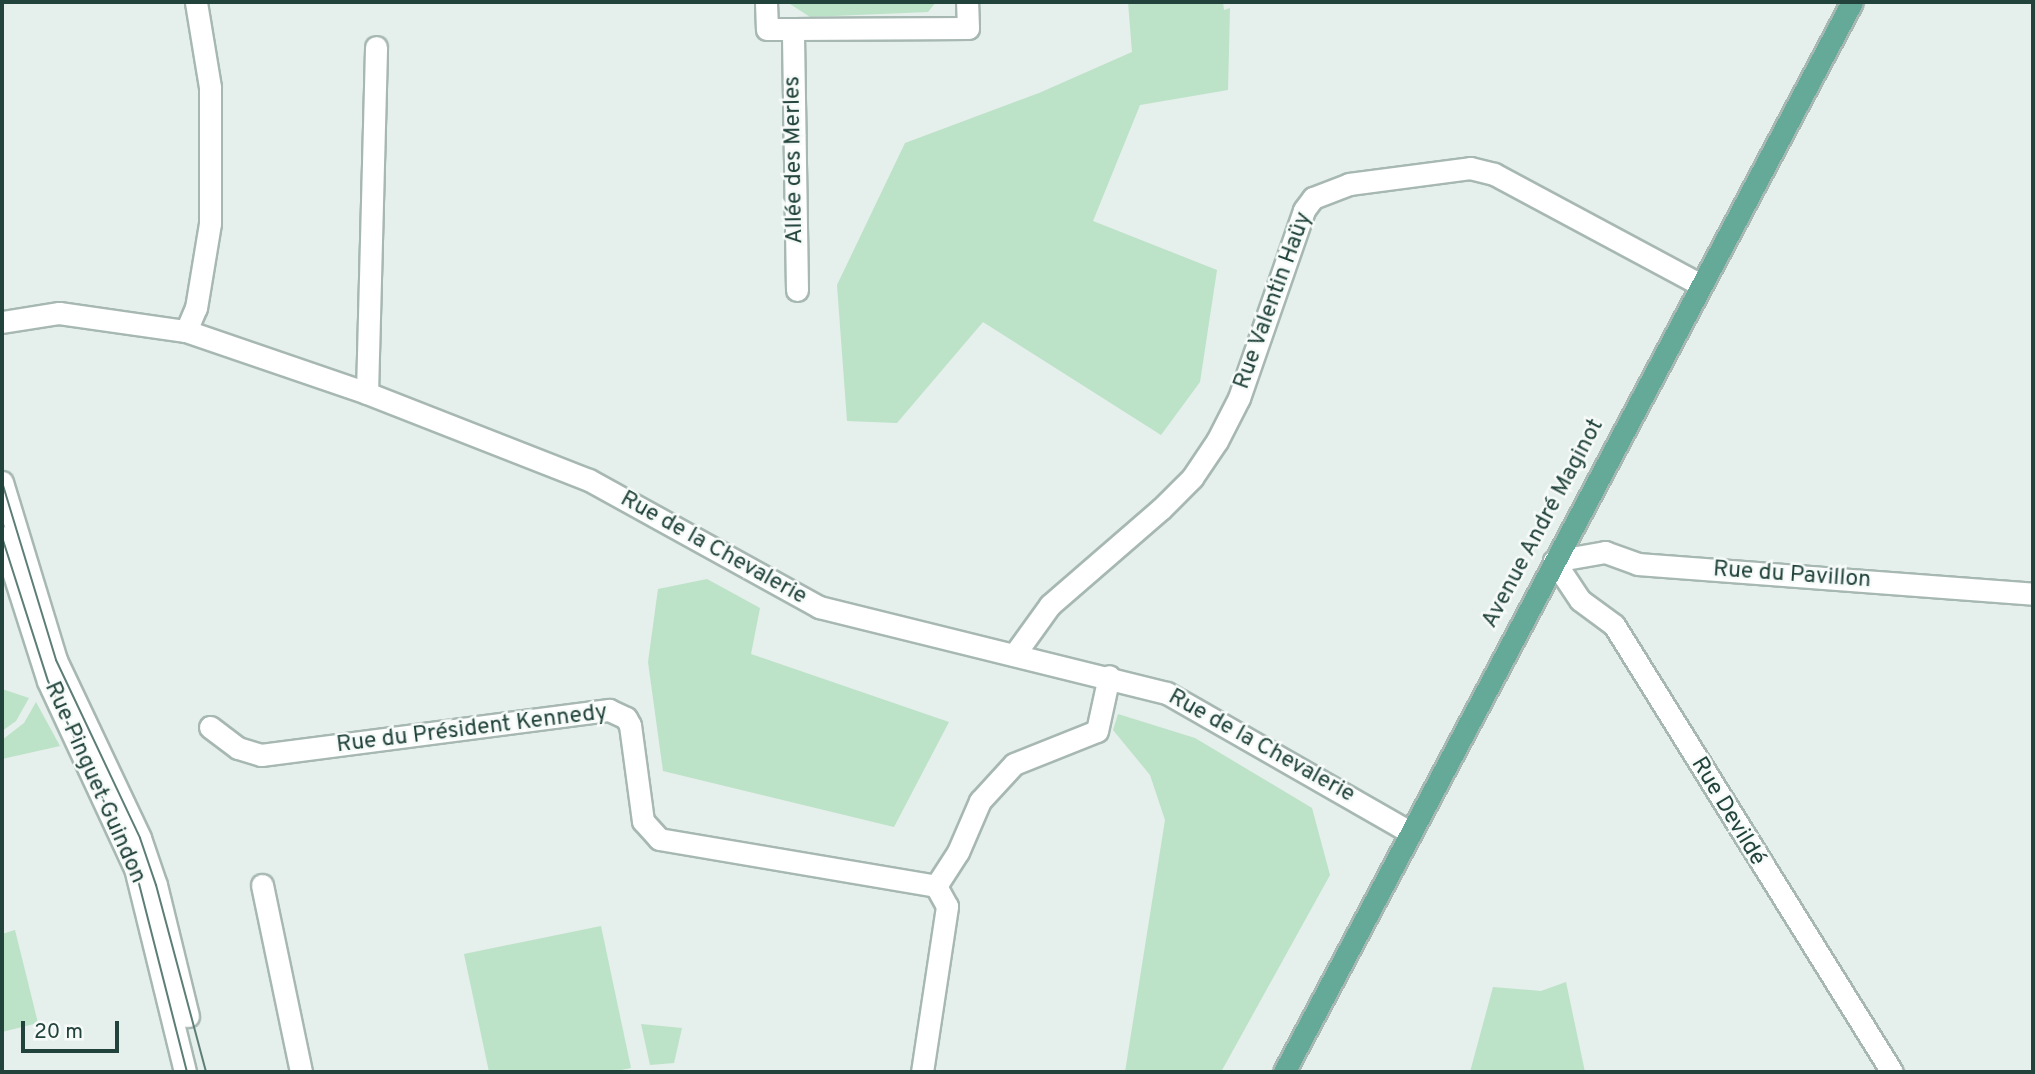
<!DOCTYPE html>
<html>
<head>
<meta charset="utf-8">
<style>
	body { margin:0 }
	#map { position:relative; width:2035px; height:1074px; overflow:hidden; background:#e5efeb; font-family:Overpass,sans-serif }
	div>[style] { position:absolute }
	.green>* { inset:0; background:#bce2c7 }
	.roads { filter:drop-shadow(2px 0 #a7b8b3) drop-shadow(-2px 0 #a7b8b3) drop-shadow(0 2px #a7b8b3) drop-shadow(0 -2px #a7b8b3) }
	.minor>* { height:21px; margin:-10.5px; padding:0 10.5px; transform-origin:10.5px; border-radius:10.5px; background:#fff }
	.major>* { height:21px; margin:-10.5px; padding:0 10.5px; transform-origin:10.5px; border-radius:10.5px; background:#65a998 }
	.tram>* { height:2px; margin:-1px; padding:0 1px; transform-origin:1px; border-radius:1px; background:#5d7e76 }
	span { translate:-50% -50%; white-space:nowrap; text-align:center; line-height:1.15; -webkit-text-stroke:5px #f6fbf9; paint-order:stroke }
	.street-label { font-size:23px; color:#22433b }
	.frame { position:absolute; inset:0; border:4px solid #22433b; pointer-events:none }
	.scale { position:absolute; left:21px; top:1021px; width:98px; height:32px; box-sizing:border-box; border:4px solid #22433b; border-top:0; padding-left:9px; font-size:21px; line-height:24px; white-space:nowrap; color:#22433b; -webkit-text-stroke:5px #f6fbf9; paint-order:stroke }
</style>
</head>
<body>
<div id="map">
	<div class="green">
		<div style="clip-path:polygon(787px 2px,936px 2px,928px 12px,810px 17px)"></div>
		<div style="clip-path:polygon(1128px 2px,1223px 2px,1224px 10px,1230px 8px,1228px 90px,1140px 105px,1093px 221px,1217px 270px,1200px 382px,1161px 435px,983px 322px,897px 423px,847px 421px,837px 285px,905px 143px,1039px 93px,1132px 52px)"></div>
		<div style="clip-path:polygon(707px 579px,760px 608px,751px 654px,949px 722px,894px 827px,663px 771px,648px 662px,658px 589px)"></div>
		<div style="clip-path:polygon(2px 689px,29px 698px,16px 721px,2px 731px)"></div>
		<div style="clip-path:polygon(36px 702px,60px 746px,2px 759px,2px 740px,24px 723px)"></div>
		<div style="clip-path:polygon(1118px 714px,1195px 738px,1312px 808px,1330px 875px,1221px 1072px,1125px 1072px,1165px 820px,1150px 775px,1113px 730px)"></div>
		<div style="clip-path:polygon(601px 926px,631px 1068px,611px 1072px,489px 1072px,464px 954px)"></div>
		<div style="clip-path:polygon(15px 930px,38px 1023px,2px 1032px,2px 934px)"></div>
		<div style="clip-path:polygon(1566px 982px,1585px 1072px,1470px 1072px,1493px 987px,1541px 991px)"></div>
		<div style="clip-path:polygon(641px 1024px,682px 1028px,674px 1063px,650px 1065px)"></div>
	</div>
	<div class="roads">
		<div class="minor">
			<div style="left:766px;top:2px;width:27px;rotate:88deg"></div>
			<div style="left:767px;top:29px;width:26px"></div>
			<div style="left:797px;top:290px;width:261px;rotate:-90.9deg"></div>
			<div style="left:793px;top:29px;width:175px;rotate:-0.3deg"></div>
			<div style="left:968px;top:28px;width:26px;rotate:-92deg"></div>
			<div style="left:2px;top:322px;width:58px;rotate:-9deg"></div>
			<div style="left:59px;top:313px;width:128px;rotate:8.1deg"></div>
			<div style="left:186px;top:331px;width:191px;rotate:18.9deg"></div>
			<div style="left:367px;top:393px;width:238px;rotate:21.4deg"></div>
			<div style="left:589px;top:480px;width:263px;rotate:28.9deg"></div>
			<div style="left:819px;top:607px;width:358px;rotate:13.9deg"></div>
			<div style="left:1167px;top:693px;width:278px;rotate:29.8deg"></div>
			<div style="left:186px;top:331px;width:25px;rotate:-67deg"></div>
			<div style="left:196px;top:308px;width:86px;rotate:-80.6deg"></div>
			<div style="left:210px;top:223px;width:136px;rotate:-90deg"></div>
			<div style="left:210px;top:87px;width:86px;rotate:-99.4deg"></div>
			<div style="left:367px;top:393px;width:346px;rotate:-88.5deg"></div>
			<div style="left:2px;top:482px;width:186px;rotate:73.1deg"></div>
			<div style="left:56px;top:660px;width:197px;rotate:64.7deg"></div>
			<div style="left:140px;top:838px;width:50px;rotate:71.2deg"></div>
			<div style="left:156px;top:885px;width:135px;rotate:76.3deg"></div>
			<div style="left:2px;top:537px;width:151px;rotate:72.3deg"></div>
			<div style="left:48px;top:681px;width:206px;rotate:65.1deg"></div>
			<div style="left:135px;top:868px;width:210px;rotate:76.2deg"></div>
			<div style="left:1014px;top:655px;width:62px;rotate:-54.2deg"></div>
			<div style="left:1050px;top:605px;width:147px;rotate:-40.9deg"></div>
			<div style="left:1161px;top:509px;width:44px;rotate:-45deg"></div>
			<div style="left:1192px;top:478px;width:45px;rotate:-56deg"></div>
			<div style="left:1217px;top:441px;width:48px;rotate:-62.9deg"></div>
			<div style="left:1239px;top:398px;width:199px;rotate:-70.9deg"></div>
			<div style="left:1304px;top:210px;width:15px;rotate:-53deg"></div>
			<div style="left:1313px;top:198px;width:39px;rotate:-21deg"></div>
			<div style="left:1349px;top:184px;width:122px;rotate:-7.5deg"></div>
			<div style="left:1470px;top:168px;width:25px;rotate:14deg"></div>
			<div style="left:1494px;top:174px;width:235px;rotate:28.2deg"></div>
			<div style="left:210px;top:727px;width:35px;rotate:37deg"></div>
			<div style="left:238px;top:748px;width:24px;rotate:17deg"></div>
			<div style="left:261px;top:755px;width:351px;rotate:-7.4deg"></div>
			<div style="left:609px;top:710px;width:19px;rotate:25deg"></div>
			<div style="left:626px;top:718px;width:8px;rotate:60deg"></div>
			<div style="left:630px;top:725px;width:97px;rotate:82.3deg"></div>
			<div style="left:643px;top:821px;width:24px;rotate:48deg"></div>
			<div style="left:659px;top:839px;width:281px;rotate:9.6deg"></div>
			<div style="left:936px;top:886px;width:40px;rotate:-57.1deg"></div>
			<div style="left:958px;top:852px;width:56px;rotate:-66.7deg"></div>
			<div style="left:980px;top:801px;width:50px;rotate:-47.4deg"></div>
			<div style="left:1014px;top:764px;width:89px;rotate:-21.7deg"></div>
			<div style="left:1097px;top:731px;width:56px;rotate:-77.7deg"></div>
			<div style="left:262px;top:885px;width:191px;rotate:78.2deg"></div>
			<div style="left:922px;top:1072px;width:168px;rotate:-81.4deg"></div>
			<div style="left:947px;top:906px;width:23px;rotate:-119deg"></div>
			<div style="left:1892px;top:1072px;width:526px;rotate:-121.88deg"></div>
			<div style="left:1614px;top:625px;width:42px;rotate:-143.7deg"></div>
			<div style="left:1580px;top:600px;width:47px;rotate:-123.7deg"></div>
			<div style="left:1554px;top:561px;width:52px;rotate:-10deg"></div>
			<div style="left:1605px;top:552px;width:35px;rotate:20deg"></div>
			<div style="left:1638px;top:564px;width:396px;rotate:4.3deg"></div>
		</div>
		<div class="major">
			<div style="left:1284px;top:1072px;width:1211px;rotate:-62.04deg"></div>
		</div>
	</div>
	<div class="tram">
		<div style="left:2px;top:482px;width:186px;rotate:73.1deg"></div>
		<div style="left:56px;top:660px;width:197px;rotate:64.7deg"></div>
		<div style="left:140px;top:838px;width:50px;rotate:71.2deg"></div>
		<div style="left:156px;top:885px;width:194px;rotate:75deg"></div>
		<div style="left:2px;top:537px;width:151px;rotate:72.3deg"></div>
		<div style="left:48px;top:681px;width:206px;rotate:65.1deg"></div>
		<div style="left:135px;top:868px;width:211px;rotate:75.7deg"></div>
	</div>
	<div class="street-label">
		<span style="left:795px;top:160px;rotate:-91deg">Allée des Merles</span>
		<span style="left:1274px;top:301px;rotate:-70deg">Rue Valentin Haüy</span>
		<span style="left:1544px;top:524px;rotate:-62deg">Avenue André Maginot</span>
		<span style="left:713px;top:549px;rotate:29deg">Rue de la Chevalerie</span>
		<span style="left:1792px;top:576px;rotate:4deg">Rue du Pavillon</span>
		<span style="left:472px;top:730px;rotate:-7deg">Rue du Président Kennedy</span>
		<span style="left:1261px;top:747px;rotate:29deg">Rue de la Chevalerie</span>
		<span style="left:94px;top:783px;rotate:66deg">Rue Pinguet Guindon</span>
		<span style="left:1727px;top:812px;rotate:59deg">Rue Devildé</span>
	</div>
	<div class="frame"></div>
	<div class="scale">20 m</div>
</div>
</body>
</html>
